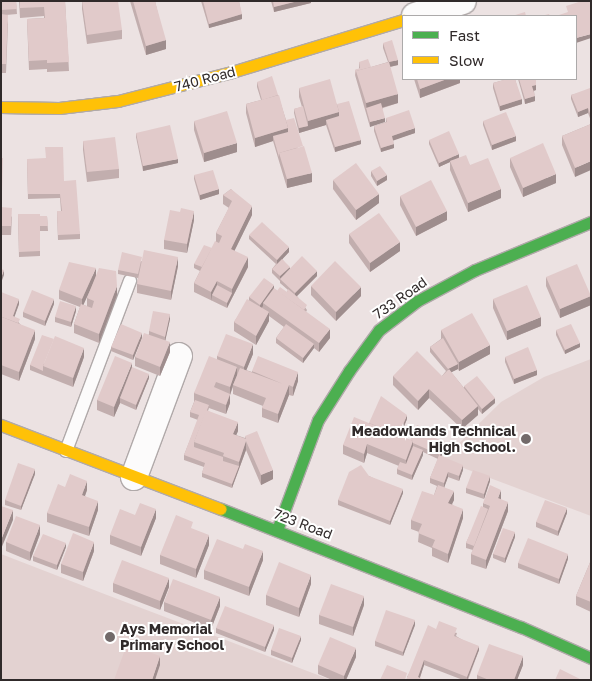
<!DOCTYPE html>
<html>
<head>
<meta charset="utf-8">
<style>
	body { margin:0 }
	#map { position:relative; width:592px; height:681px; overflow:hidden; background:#ece2e2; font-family:"Golos Text",sans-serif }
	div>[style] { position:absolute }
	.built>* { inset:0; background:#e3d2d1 }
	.roads { filter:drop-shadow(1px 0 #b0a9a9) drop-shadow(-1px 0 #b0a9a9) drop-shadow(0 1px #b0a9a9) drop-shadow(0 -1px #b0a9a9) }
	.lane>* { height:12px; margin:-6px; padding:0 6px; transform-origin:6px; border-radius:6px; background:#fcfbfb }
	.street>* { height:26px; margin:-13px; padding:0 13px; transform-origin:13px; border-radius:13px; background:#fcfbfb }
	.fast>* { height:11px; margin:-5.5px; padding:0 5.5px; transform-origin:5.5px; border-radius:5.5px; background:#4caf50 }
	.slow>* { height:11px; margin:-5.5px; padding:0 5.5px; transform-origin:5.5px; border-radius:5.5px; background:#ffc107 }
	.wall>* { inset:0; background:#c2aeae }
	.shaded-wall>* { inset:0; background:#9e8d8d }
	.building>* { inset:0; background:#e1caca }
	.dots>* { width:14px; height:14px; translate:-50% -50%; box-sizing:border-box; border:2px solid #fff; border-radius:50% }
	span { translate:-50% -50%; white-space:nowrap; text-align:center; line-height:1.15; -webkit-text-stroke:4px #fff; paint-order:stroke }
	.street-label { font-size:14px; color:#302a2a }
	.poi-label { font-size:14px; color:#302a2a; font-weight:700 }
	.right { translate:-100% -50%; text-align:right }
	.left { translate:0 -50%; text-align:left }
	.frame { position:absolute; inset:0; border:2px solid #302a2a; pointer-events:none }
	.legend { position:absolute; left:402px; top:15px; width:175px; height:65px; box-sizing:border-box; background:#fff; border:1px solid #acaaaa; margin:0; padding:6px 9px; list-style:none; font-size:15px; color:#302a2a }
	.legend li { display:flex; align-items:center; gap:10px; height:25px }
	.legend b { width:25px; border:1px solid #acaaaa }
</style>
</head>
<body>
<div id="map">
	<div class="built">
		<div style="clip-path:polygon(591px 359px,591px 516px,442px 460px,501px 402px,544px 377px)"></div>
		<div style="clip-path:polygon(1px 554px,107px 595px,331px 680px,1px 680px)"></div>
	</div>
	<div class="roads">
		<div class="lane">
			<div style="left:66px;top:451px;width:182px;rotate:-69.4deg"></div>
		</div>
		<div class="street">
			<div style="left:415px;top:16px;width:50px;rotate:-17.4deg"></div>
			<div style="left:134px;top:477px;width:129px;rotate:-69.6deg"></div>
		</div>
		<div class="fast">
			<div style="left:221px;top:509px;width:322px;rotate:21.5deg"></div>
			<div style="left:521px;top:627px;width:77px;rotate:23.9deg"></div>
			<div style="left:277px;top:530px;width:117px;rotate:-69.6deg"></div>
			<div style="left:318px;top:420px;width:58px;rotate:-57.7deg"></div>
			<div style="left:349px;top:371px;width:51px;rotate:-53.8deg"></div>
			<div style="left:379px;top:330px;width:48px;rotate:-37.3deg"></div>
			<div style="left:417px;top:301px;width:66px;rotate:-28.1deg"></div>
			<div style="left:475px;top:270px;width:126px;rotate:-22.5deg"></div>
		</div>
		<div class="slow">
			<div style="left:1px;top:107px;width:58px;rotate:1deg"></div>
			<div style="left:59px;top:108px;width:59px;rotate:-6.8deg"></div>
			<div style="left:118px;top:101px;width:118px;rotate:-14.3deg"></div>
			<div style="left:232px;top:72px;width:179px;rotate:-16.9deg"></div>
			<div style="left:1px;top:425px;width:235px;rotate:20.9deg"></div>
		</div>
	</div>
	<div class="wall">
		<div style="clip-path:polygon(1px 1px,16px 1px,17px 14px,6px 15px,8px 24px,6px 73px,1px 73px)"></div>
		<div style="clip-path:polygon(19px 1px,65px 1px,69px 71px,47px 72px,47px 69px,29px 70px,27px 19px,44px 18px,44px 16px,20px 18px)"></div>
		<div style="clip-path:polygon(82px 1px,122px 30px,122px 39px,87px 44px,82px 9px)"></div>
		<div style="clip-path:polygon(130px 1px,155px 1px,166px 49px,146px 55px)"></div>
		<div style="clip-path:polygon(201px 1px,239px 1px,242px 19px,209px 28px)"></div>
		<div style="clip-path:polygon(271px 1px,311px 1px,311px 3px,274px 12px)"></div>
		<div style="clip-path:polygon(383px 43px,398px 65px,390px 67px,398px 103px,383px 108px,370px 127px,355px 75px,355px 70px,359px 69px,359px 62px,371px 67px,388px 62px,383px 48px)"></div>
		<div style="clip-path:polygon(414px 79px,460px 79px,460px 83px,420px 98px)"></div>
		<div style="clip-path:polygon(503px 79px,515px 79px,522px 104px,500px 111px,493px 88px,493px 83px,504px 80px)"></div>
		<div style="clip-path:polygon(518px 79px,536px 79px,536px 90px,534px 91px,535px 101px,525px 104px)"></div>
		<div style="clip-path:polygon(257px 82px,278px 95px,286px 120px,312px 182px,287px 188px,273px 141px,255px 147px,246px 113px,246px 104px,261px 100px,257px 87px)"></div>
		<div style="clip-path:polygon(299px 88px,337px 104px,361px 144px,335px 152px,326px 125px,299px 133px,294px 113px,294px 109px,302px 107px,299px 97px)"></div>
		<div style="clip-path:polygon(591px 90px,591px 121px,588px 113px,578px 117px,571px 99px,571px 95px)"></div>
		<div style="clip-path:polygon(386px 118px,415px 133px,393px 140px,394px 148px,381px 152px,374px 131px,374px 126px,386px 122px)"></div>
		<div style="clip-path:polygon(194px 121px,237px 152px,204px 162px,194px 130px)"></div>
		<div style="clip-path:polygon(483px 121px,516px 141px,492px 150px,483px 125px)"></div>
		<div style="clip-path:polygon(591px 124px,575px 177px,562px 145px,562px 136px)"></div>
		<div style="clip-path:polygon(136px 133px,178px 163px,143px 171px,136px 137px)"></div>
		<div style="clip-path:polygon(429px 140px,470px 165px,501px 198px,468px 212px,450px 170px,450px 162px,439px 167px,429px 144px)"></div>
		<div style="clip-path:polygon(83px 141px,119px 169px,119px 178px,87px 182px,83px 150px)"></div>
		<div style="clip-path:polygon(510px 158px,556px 183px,523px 197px,510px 167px)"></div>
		<div style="clip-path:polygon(27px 159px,64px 181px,80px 234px,80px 239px,58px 240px,57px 211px,61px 211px,60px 198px,28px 199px)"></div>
		<div style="clip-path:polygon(371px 171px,387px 180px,377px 186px,371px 176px)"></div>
		<div style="clip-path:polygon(194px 175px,219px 194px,200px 200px,194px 179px)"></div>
		<div style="clip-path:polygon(333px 180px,379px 203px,356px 220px,333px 189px)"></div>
		<div style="clip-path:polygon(231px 189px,252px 215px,234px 251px,248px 267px,227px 308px,194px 292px,194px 283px,200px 271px,194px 268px,194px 264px,212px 248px,216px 242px,216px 233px,229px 208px,223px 204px,223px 195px)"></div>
		<div style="clip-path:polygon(400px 196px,447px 220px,416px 236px,400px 205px)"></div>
		<div style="clip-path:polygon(1px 207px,12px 217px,11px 235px,1px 235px)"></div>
		<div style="clip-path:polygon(18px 214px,40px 216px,47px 216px,48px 231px,40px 231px,40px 256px,19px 257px)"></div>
		<div style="clip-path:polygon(194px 220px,187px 253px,164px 249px,164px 240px)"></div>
		<div style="clip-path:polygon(349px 234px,400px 251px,370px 272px,349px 243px)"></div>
		<div style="clip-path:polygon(249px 235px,289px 252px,282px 259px,290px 269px,317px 276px,297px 296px,307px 310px,306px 312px,330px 338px,319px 352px,314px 348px,303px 363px,276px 343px,276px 338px,284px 327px,269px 316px,269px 321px,256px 345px,234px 331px,234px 322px,249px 300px,249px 297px,274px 289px,277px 291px,287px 292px,288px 290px,280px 283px,280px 281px,272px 273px,272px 269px,276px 264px,249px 239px)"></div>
		<div style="clip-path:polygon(142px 261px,178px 266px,171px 300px,137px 293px,137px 284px,138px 278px,118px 274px,118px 270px)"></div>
		<div style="clip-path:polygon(evenodd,96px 275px,117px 295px,99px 343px,74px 333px,74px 324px,80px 307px,59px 299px,59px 290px,96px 275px,92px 286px,87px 298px,87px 306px,83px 305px,92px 286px)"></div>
		<div style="clip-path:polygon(546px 277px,591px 295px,591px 305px,560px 318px,546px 286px)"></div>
		<div style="clip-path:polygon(311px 286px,361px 296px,336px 321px,311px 295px)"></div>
		<div style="clip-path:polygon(1px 292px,19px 304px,14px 317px,20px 324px,35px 339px,19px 381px,1px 374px)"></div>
		<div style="clip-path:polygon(493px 299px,541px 326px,507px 340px,493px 308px)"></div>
		<div style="clip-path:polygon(54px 304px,45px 326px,23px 317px,23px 312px)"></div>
		<div style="clip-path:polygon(76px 311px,71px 327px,55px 322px,55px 317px)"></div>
		<div style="clip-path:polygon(170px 319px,165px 341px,170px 352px,160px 376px,135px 366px,135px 357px,149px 334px,149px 331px)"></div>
		<div style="clip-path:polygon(441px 330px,490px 354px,459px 371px,458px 369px,451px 372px,464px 388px,464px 386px,495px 403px,482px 414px,478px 409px,478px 415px,462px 429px,429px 398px,418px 410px,393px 385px,393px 376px,442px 376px,446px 371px,430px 352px,430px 347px,441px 339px)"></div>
		<div style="clip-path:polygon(556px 330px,580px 347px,565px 354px,556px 335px)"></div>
		<div style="clip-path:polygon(142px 338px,133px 360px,111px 351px,111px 347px)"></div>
		<div style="clip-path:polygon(253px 354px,246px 370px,252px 372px,252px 371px,298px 381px,293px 396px,289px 395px,278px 423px,262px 417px,262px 408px,263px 406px,233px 394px,233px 387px,230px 395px,230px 403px,226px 414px,209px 408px,208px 411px,238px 431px,236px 435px,245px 438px,245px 436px,273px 479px,261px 485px,246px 450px,232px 488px,202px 477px,202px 473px,204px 467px,184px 460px,184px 455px,198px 420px,190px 417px,190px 412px,194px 402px,194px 393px,217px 359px,217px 356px)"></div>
		<div style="clip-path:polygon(84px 357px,73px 387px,30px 370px,30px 365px)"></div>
		<div style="clip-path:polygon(505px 357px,537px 375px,514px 384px,505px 362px)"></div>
		<div style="clip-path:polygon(149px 378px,136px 410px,120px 403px,114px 417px,97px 410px,97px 400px)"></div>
		<div style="clip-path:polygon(407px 419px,400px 436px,410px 440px,432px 437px,445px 447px,441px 456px,463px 470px,459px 481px,448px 477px,444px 487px,454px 500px,452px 504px,463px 518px,448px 563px,432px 556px,432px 548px,418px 542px,419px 532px,411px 529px,411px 520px,434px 495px,437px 486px,430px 483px,430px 478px,438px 459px,423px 452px,423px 455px,412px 480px,397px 474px,397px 469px,399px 466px,367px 453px,364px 463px,343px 454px,343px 445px,369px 423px)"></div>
		<div style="clip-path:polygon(35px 474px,21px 510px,5px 505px,5px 500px)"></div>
		<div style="clip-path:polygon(369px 476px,403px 493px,390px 525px,338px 505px,338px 500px)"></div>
		<div style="clip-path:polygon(490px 481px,484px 499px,466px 493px,466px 488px)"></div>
		<div style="clip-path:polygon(65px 487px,87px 490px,85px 496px,98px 510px,89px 536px,47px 522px,47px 513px)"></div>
		<div style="clip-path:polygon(483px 503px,508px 511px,486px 569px,471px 564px,471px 554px,473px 550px,466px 548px,466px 543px,483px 507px)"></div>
		<div style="clip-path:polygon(567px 513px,558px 536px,536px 527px,536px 522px)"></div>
		<div style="clip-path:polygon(156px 518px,141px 556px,110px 544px,110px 535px)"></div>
		<div style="clip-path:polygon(40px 534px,30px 561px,6px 551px,6px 542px)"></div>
		<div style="clip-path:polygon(515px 537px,505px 563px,493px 558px,493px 554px)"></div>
		<div style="clip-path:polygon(209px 545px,196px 578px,160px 564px,160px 555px)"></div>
		<div style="clip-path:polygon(66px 547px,57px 570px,33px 561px,33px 556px)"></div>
		<div style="clip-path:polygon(243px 549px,263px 560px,249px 596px,204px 579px,204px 570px)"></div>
		<div style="clip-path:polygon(94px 551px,83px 581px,61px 573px,61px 564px)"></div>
		<div style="clip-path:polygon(568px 559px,559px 584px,518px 568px,518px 563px)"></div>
		<div style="clip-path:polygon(591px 560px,591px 612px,576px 605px,576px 596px)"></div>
		<div style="clip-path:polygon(113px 583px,169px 587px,160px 610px,113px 592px)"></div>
		<div style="clip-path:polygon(311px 584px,299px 617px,266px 605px,266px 595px)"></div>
		<div style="clip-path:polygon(164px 602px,220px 606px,211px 629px,164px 611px)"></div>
		<div style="clip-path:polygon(364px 605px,353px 636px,319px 624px,319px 615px)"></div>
		<div style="clip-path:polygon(415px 625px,403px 656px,375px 646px,375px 641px)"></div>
		<div style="clip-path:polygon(216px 628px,274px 630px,265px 652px,216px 633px)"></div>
		<div style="clip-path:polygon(436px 629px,457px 633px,456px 636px,479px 650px,468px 680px,463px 680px,424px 665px,420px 678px,407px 677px)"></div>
		<div style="clip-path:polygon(301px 640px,292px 663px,271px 655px,271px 650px)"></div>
		<div style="clip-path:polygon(356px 657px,346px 680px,332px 680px,318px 674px,318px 665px)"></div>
		<div style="clip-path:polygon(523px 665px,517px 680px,477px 680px,477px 675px)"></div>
	</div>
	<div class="shaded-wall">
		<div style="clip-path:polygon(298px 1px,311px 1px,311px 3px,274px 12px,274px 7px)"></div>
		<div style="clip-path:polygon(242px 14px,242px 19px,209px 28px,209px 24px)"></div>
		<div style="clip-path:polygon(591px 34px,591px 38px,576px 43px,576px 38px)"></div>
		<div style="clip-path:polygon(166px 40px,166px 49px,146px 55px,146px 46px)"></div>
		<div style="clip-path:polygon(398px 60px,398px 65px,389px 67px,389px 62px)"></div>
		<div style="clip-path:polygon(447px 79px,460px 79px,460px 83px,420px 98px,420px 89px)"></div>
		<div style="clip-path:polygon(536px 85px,536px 90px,532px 91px,532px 86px)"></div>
		<div style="clip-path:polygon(398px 94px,398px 103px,367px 112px,366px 103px)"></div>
		<div style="clip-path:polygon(535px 96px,535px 101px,525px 104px,525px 99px)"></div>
		<div style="clip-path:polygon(522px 99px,522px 104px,500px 111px,500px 106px)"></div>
		<div style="clip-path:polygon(588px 108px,588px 113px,578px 117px,578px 112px)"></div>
		<div style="clip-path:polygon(339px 112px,339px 121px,326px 120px,326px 125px,299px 133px,299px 128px,308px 126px,308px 121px)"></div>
		<div style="clip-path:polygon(385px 118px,385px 122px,370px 127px,370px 122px)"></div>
		<div style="clip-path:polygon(288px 128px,288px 137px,273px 136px,273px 141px,255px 147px,255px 138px)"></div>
		<div style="clip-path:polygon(415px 128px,415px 133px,392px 141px,392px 136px)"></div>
		<div style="clip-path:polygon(516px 136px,516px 141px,492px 150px,492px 145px)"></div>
		<div style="clip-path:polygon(361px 140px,361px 144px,335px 152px,335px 147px)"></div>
		<div style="clip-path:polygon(237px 143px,237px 152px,204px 162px,204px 153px)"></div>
		<div style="clip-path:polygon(394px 144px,394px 148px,381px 152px,381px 148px)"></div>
		<div style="clip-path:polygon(459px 154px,459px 159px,450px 161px,450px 162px,439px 167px,439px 163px)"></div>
		<div style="clip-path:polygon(178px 159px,178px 163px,143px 171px,143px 166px)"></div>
		<div style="clip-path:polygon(591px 161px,591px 170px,575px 177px,575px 168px)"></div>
		<div style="clip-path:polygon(312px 173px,312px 182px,287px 188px,287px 179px)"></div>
		<div style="clip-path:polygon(556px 174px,556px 183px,523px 197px,523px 188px)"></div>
		<div style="clip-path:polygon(387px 175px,387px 180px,377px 186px,377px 181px)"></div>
		<div style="clip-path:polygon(219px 189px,219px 194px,200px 200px,200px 195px)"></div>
		<div style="clip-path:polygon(501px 189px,501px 198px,468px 212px,468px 203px)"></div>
		<div style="clip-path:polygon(379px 194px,379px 203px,356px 220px,356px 210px)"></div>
		<div style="clip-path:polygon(252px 206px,252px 215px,231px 258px,231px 249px)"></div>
		<div style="clip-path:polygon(194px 211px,194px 220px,187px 253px,187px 244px)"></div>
		<div style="clip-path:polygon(447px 211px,447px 220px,416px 236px,416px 227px)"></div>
		<div style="clip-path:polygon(400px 242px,400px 251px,370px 272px,370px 263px)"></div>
		<div style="clip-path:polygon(289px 247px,289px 252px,277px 265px,277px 260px)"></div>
		<div style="clip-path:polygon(178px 257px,178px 266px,171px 300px,171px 291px)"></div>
		<div style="clip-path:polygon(248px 257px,248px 267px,232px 298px,232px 289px)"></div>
		<div style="clip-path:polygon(290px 267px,290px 271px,280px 279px,280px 281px,280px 276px)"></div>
		<div style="clip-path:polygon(96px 268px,96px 277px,82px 308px,82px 299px)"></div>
		<div style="clip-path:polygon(4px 270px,4px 275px,1px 283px,1px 278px)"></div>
		<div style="clip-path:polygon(317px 271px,317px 276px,295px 298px,295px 293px)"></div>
		<div style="clip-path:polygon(217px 281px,217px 290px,212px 295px,211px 301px,211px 292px)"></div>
		<div style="clip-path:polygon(274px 285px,274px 290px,263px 303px,263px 306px,260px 310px,260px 305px)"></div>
		<div style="clip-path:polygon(117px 286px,117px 295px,99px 343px,99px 334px)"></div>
		<div style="clip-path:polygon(361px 287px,361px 296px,336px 321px,336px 312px)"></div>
		<div style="clip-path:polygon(232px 293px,232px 298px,227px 308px,227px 303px)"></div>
		<div style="clip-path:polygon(591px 296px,591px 305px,560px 318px,560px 309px)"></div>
		<div style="clip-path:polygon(19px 299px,19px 304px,13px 321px,13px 316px)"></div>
		<div style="clip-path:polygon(54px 299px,54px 304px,45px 326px,45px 321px)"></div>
		<div style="clip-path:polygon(76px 306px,76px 311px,71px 327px,71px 322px)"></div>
		<div style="clip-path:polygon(269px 312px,269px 321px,256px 345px,256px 336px)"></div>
		<div style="clip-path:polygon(170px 314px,170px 319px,165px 342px,165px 337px)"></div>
		<div style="clip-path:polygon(541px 317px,541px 326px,507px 340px,507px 331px)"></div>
		<div style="clip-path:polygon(330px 329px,330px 338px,319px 352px,319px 343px)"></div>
		<div style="clip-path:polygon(35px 330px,35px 339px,19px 381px,19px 372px)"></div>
		<div style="clip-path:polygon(142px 333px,142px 338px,133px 360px,133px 355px)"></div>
		<div style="clip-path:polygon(170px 342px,170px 352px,160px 376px,160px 367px)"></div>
		<div style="clip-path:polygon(580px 343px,580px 347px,565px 354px,565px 350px)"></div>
		<div style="clip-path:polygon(253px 344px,253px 354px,244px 376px,244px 367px)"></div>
		<div style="clip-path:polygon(314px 344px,314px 348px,303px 363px,303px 358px)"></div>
		<div style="clip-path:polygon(490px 345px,490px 354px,459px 371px,459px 362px)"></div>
		<div style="clip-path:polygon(84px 348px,84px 357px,73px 387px,73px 378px)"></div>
		<div style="clip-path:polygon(132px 363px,132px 372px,120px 398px,120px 403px,114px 417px,114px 407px)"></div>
		<div style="clip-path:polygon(458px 364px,458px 369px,448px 374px,448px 369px)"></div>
		<div style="clip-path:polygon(237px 367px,237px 376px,233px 385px,230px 395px,230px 403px,226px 414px,226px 405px,230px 395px,230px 387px)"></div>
		<div style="clip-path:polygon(537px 370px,537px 375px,514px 384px,514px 379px)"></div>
		<div style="clip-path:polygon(298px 372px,298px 381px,293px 396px,293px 387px)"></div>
		<div style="clip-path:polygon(149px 374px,149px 378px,136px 410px,136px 405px)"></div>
		<div style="clip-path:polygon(289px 385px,289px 395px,278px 423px,278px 414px)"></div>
		<div style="clip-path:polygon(429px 389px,429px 398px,418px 410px,418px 401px)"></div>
		<div style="clip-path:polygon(495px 398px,495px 403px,482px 414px,482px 409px)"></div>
		<div style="clip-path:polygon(478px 406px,478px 415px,462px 429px,462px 420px)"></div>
		<div style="clip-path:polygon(407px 415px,407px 419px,398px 441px,398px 436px)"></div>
		<div style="clip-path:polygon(238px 422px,238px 431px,233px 443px,233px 434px)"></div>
		<div style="clip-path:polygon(246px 441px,246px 450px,232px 488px,232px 484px,239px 466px,239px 462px)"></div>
		<div style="clip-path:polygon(413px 441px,413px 451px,406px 469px,406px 460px)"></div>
		<div style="clip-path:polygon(445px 442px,445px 447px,440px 460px,440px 455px)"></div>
		<div style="clip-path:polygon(367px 444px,367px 453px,364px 463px,364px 454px)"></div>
		<div style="clip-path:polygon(423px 450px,423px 455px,412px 480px,412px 475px)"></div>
		<div style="clip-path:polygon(463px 465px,463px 470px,459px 481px,459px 476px)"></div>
		<div style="clip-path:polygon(35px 469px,35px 474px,21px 510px,21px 506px)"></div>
		<div style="clip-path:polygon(273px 470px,273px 479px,261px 485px,261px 475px)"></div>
		<div style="clip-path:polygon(448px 472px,448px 477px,444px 488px,444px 483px)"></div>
		<div style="clip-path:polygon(490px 476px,490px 481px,484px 499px,484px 494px)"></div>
		<div style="clip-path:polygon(87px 481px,87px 490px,82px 504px,82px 495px)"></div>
		<div style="clip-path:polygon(403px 489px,403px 493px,390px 525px,390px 521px)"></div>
		<div style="clip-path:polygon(501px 490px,501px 499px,498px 507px,498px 498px)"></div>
		<div style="clip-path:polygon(454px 491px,454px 500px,448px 512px,448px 503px)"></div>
		<div style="clip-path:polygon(98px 501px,98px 510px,89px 536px,89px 527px)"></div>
		<div style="clip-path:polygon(508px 502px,508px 511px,486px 569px,486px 560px)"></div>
		<div style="clip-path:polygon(567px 508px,567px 513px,558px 536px,558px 531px)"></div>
		<div style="clip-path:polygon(156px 509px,156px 518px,141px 556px,141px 547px)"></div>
		<div style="clip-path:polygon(463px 509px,463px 518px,448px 563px,448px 554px)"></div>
		<div style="clip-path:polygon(13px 510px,13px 520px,1px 549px,1px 540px)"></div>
		<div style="clip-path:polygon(40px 525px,40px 534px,30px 561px,30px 552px)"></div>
		<div style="clip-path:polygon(515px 532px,515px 537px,505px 563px,505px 558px)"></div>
		<div style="clip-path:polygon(209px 535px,209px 545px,196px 578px,196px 569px)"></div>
		<div style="clip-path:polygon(94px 542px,94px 551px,83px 581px,83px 572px)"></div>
		<div style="clip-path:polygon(66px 543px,66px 547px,57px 570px,57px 565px)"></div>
		<div style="clip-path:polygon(263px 551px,263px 560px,249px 596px,249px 587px)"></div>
		<div style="clip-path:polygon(568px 554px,568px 559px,559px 584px,559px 579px)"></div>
		<div style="clip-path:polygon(311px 575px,311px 584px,299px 617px,299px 608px)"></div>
		<div style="clip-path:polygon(169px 578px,169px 587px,160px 610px,160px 601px)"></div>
		<div style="clip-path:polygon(364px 596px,364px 605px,353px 636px,353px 627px)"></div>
		<div style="clip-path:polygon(220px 597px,220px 606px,211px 629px,211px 620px)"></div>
		<div style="clip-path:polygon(415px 620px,415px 625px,403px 656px,403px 652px)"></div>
		<div style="clip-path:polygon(274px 625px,274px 630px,265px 652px,265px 647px)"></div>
		<div style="clip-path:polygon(301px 636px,301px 640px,292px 663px,292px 658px)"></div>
		<div style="clip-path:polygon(479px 646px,479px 650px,467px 680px,467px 677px)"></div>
		<div style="clip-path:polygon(356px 648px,356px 657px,346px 680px,344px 680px,344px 676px)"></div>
		<div style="clip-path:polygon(160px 656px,160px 665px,155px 680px,152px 680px)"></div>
		<div style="clip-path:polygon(523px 656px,523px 665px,517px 680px,514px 680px)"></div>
		<div style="clip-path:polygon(424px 660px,424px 665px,419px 680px,418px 677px)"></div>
	</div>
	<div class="building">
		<div style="clip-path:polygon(1px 1px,16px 1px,17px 9px,1px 10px)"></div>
		<div style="clip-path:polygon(20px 1px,65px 1px,69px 62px,47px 63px,47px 60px,29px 61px,27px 19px,45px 18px,44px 7px,20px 8px)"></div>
		<div style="clip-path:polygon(82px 1px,118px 1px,122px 30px,87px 35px)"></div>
		<div style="clip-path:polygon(133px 1px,155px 1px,166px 40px,146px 46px)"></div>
		<div style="clip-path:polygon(203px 1px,239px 1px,242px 14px,209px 24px)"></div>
		<div style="clip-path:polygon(273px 1px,298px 1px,274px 7px)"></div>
		<div style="clip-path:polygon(582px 1px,591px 1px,591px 34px,576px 38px,576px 16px,560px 16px,559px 15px,568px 12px,566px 6px)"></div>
		<div style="clip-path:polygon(525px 12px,526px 16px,512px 16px)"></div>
		<div style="clip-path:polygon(1px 14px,8px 15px,6px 64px,1px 64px)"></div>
		<div style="clip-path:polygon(549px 14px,550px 16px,541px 16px)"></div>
		<div style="clip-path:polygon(392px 40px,398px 60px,389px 62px,383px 43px)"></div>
		<div style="clip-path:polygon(368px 59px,371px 67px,356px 71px,356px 76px,355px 70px,360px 68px,359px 62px)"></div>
		<div style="clip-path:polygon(389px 62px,398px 94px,366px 103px,356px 71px)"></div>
		<div style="clip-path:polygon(272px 76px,278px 95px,262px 100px,257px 82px)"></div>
		<div style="clip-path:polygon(330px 79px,339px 112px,308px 121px,299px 88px)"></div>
		<div style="clip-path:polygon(417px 79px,447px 79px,420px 89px)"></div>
		<div style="clip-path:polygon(507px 79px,515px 79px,522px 99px,500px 106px,493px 83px)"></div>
		<div style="clip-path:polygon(519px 79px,536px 79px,536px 85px,532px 86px,535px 96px,525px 99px)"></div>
		<div style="clip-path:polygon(590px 88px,591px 90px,591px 116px,588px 108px,578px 112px,571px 95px)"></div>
		<div style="clip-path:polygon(279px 95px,288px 128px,255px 138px,246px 104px)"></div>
		<div style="clip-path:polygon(349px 101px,361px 140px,335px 147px,326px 120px,339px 116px,339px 112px,337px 104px)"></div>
		<div style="clip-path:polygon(381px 103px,385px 118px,370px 122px,366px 108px)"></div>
		<div style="clip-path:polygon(303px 106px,308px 126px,299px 128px,294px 109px)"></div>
		<div style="clip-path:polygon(409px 110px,415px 128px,392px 136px,394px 144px,381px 148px,374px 126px,387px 122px,386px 118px)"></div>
		<div style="clip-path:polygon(227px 111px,237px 143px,204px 153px,194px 121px)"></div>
		<div style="clip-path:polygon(506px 112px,516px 136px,492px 145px,483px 121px)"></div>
		<div style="clip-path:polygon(294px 118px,303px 146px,279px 153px,279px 157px,273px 136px,288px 132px,288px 128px,286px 120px)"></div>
		<div style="clip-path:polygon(591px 124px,591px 161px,575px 168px,562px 136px)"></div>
		<div style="clip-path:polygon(170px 125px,178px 159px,143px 166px,136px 133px)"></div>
		<div style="clip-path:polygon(449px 131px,459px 154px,439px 163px,429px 140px)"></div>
		<div style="clip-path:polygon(115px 137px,119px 169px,87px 172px,83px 141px)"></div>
		<div style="clip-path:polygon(543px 143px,556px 174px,523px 188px,510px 158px)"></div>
		<div style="clip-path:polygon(304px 146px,312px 173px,287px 179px,279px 153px)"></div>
		<div style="clip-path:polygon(45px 147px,63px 147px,64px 181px,76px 180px,80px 234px,58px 235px,57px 211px,62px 211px,60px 194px,28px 194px,27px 159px,46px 158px)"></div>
		<div style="clip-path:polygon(466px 155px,470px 165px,488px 158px,501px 189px,468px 203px,450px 161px)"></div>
		<div style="clip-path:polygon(1px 158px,3px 158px,2px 192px,1px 192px)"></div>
		<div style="clip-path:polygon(356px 163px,379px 194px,356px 210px,333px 180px)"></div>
		<div style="clip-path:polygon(380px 166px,387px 175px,377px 181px,371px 171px)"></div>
		<div style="clip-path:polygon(213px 170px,219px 189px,200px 195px,194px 175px)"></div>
		<div style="clip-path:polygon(431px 180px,447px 211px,416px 227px,400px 196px)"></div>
		<div style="clip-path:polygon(231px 189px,252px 206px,231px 249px,248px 257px,232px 289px,217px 281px,211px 292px,194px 283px,215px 241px,219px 243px,222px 236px,216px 233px,232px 201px,223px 195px)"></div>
		<div style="clip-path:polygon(1px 207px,12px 208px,11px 226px,1px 226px)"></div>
		<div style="clip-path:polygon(181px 208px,194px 211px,187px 244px,164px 240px,170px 210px,180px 212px)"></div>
		<div style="clip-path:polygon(379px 213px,400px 242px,370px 263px,349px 234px)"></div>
		<div style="clip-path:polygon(18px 214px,40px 214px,40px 216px,47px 216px,48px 226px,40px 226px,40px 251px,19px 252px)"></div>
		<div style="clip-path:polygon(262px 222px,289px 247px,277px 260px,249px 235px)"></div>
		<div style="clip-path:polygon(204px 245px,212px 248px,202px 267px,194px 264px)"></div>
		<div style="clip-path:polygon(144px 250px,178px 257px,171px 291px,137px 284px)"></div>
		<div style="clip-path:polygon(122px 252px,142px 257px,138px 274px,118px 270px)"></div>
		<div style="clip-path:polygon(302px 256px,317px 271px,295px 293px,280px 279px)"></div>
		<div style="clip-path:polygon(282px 259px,290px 267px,280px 276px,272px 269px)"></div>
		<div style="clip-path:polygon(335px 261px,361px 287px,336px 312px,311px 286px)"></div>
		<div style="clip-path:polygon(69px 262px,96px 268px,82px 299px,59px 290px)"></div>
		<div style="clip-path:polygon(577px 264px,591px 296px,560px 309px,546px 277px)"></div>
		<div style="clip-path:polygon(99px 268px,116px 271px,117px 286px,99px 334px,74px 324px,81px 304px,92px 308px,94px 301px,87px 298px)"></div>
		<div style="clip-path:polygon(1px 269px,4px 270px,1px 278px)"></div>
		<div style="clip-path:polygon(264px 278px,274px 285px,260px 305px,249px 297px)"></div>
		<div style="clip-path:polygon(217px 285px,232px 293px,227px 303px,212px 295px)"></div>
		<div style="clip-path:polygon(527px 285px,541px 317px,507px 331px,493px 299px)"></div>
		<div style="clip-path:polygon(280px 287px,287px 292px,288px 289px,307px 305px,304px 310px,277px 291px)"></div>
		<div style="clip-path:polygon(274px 288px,330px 329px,319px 343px,263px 303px)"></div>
		<div style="clip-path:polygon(32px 290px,54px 299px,45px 321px,23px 312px)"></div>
		<div style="clip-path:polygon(1px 292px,19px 299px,13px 316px,20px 319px,18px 323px,2px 317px,1px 319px)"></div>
		<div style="clip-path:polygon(247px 299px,269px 312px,256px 336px,234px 322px)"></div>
		<div style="clip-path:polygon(60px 301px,76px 306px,71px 322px,55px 317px)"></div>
		<div style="clip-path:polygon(153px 311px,170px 314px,165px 337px,149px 331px)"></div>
		<div style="clip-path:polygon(472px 313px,490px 345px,459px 362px,441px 330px)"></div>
		<div style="clip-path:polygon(2px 317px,35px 330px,19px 372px,1px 365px)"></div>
		<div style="clip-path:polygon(121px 324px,142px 333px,133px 355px,111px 347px)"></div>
		<div style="clip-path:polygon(286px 324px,314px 344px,303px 358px,276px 338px)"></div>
		<div style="clip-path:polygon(571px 324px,580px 343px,565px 350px,556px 330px)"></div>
		<div style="clip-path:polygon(144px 333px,170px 342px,160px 367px,135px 357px)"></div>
		<div style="clip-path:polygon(226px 334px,253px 344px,244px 367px,217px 356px)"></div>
		<div style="clip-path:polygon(42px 335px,54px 339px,43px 366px,43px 371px,30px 365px)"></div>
		<div style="clip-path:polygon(55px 336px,84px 348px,73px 378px,43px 366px)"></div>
		<div style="clip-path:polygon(443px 338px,458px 364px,448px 369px,430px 347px)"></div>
		<div style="clip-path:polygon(528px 347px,537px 370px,514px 379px,505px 357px)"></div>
		<div style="clip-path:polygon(417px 351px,442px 376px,449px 369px,478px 406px,462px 420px,429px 389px,418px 401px,393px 376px)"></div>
		<div style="clip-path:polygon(115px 356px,132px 363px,114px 407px,97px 400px)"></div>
		<div style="clip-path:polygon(209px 356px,237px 367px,230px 387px,216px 382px,214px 387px,230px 394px,226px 405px,194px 393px)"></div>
		<div style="clip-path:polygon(258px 356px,298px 372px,293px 387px,289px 385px,278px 414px,262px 408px,266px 398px,233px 385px,240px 368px,283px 384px,252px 371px)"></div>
		<div style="clip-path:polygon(132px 367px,149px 374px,136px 405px,120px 398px)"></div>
		<div style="clip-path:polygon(477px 376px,495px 398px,482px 409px,464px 386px)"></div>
		<div style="clip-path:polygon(381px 396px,407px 415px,399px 435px,369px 423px)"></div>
		<div style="clip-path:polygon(195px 400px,209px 405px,194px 442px,194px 447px,223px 457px,223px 461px,239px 466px,232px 484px,202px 473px,205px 463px,184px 455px,199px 415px,190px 412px)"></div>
		<div style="clip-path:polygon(206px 410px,238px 422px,233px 434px,246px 439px,245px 436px,257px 431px,273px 470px,261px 475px,246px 441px,239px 462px,223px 456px,224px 453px,194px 442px)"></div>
		<div style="clip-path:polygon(354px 417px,413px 441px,406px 460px,367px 444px,364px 454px,343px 445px)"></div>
		<div style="clip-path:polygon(417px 425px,432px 432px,430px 436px,445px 442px,440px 455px,413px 443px,413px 441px,410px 440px)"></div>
		<div style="clip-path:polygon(413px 446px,423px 450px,412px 475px,397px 469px,400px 462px,406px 464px)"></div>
		<div style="clip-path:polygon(439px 455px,463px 465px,459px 476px,448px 472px,444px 483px,430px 478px)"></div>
		<div style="clip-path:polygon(18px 463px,35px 469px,21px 506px,5px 500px)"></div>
		<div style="clip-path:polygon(361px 465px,369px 476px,403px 489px,390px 521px,338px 500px,349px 472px)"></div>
		<div style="clip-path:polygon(473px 470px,490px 476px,484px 494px,466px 488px)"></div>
		<div style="clip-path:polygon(70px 474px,87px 481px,82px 495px,98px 501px,89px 527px,47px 513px,58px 484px,65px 487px)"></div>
		<div style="clip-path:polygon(438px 485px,454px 491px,448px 503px,463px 509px,448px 554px,432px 547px,435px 540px,418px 533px,422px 524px,411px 520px,422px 491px,434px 495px)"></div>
		<div style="clip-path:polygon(490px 485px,501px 490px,498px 498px,508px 502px,486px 560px,471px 554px,490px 506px,483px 503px)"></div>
		<div style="clip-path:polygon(545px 500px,567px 508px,558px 531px,536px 522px)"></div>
		<div style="clip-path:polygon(140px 503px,156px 509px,141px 547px,110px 535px,120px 509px,135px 515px)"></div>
		<div style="clip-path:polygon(1px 506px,13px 510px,1px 540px)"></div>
		<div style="clip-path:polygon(481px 506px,488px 509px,474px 546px,466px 543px)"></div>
		<div style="clip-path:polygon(176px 515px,193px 522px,191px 528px,209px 535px,196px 569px,160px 555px)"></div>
		<div style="clip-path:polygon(16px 516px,40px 525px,30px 552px,6px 542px)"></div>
		<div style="clip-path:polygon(503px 528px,515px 532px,505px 558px,493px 554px)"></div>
		<div style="clip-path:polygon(73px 533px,94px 542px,83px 572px,61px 564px)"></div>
		<div style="clip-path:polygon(43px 534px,66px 543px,57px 565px,33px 556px)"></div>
		<div style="clip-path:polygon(528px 538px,568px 554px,559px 579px,518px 563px)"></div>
		<div style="clip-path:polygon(217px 539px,243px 549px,245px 544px,263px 551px,249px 587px,204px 570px)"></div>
		<div style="clip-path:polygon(122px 560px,169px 578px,160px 601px,113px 583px)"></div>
		<div style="clip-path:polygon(591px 560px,591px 602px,576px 596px)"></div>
		<div style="clip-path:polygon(279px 562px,311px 575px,299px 608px,266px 595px)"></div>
		<div style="clip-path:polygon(173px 579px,220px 597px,211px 620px,164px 602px)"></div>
		<div style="clip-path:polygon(331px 584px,364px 596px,353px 627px,319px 615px)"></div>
		<div style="clip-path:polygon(225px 606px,274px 625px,265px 647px,216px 628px)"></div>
		<div style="clip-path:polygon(386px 610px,415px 620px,403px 652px,375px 641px)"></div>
		<div style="clip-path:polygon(439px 621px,457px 628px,454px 636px,479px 646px,467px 677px,424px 660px,418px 677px,424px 680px,406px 680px,428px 625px,436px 629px)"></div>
		<div style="clip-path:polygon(279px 628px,301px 636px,292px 658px,271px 650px)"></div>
		<div style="clip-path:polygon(330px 637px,356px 648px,344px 676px,318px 665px)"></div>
		<div style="clip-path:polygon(127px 644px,160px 656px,152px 680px,114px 680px)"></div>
		<div style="clip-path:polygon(489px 644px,523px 656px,514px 680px,489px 680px,477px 675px)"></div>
		<div style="clip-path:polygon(387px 665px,407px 673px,405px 680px,380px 680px)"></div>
		<div style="clip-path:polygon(560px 669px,582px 680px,555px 680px)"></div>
	</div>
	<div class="dots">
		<div style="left:526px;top:439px;background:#726a6a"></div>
		<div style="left:110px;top:637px;background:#726a6a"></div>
	</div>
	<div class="street-label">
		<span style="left:205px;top:79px;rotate:-15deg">740 Road</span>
		<span style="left:400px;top:298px;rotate:-35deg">733 Road</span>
		<span style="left:303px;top:524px;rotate:21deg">723 Road</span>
	</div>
	<div class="poi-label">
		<span class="right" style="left:516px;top:439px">Meadowlands Technical<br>High School.</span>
		<span class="left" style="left:120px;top:637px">Ays Memorial<br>Primary School</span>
	</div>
	<div class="frame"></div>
	<ul class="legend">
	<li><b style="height:6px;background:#4caf50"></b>Fast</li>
	<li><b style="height:6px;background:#ffc107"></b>Slow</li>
	</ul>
</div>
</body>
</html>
